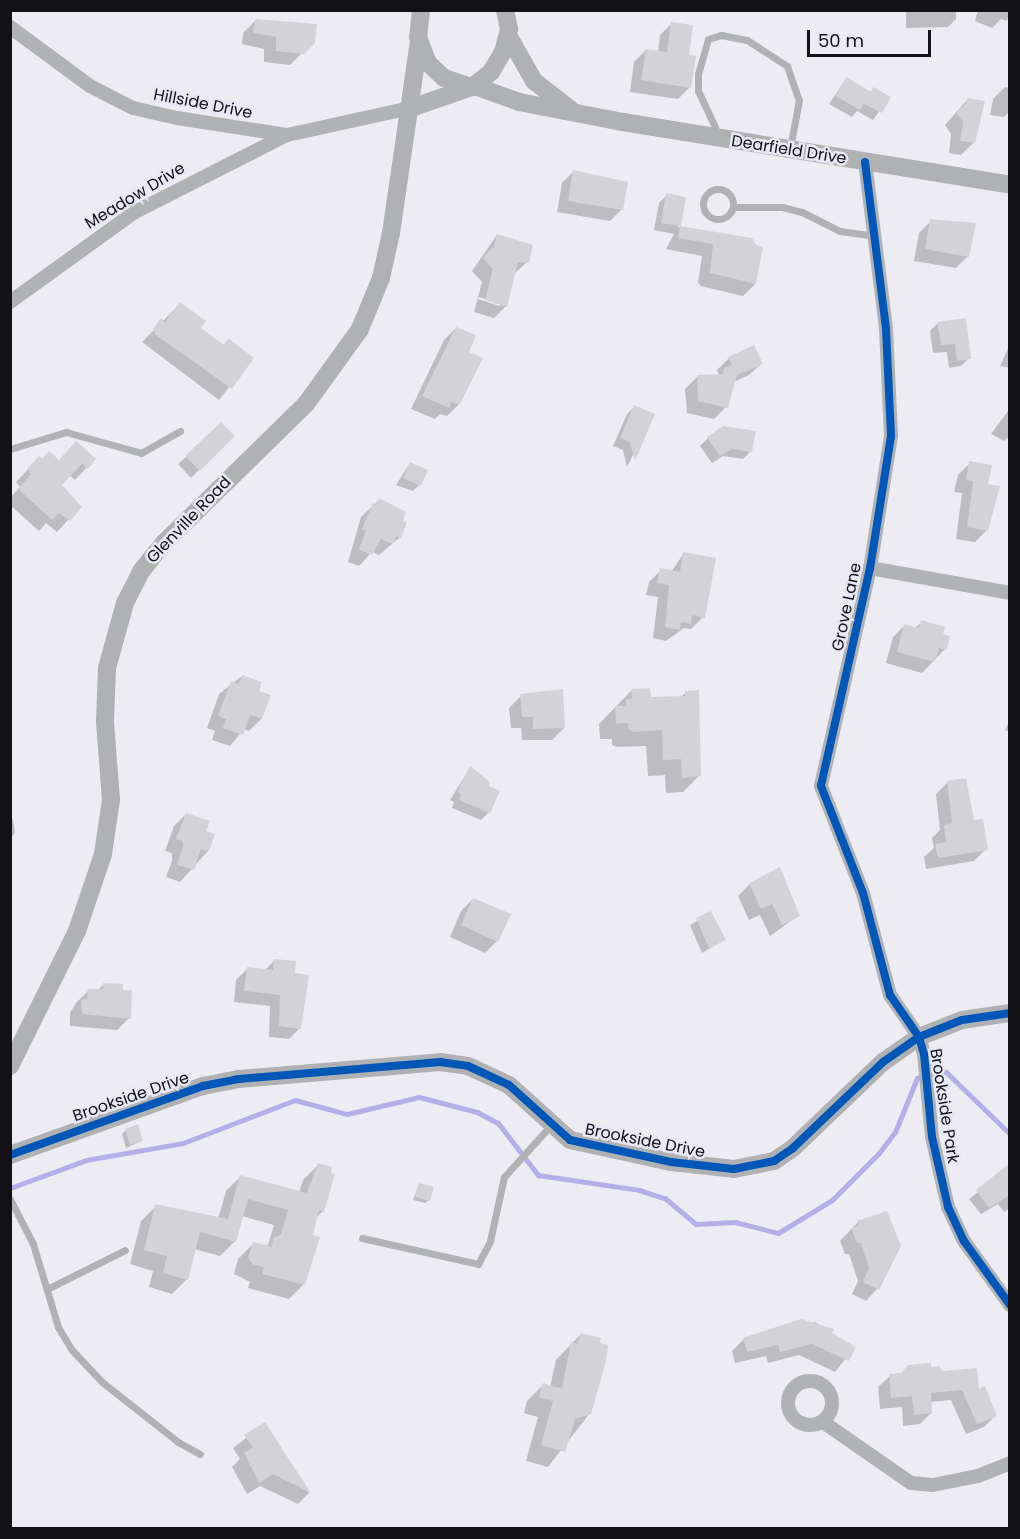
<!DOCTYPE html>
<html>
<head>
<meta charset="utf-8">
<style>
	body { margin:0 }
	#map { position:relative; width:1020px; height:1539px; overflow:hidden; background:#ececf2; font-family:Poppins,sans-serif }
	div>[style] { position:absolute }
	.shadow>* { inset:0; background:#0003 }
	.stream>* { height:5px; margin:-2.5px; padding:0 2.5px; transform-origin:2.5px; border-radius:2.5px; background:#b4afe8 }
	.building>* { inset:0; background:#d2d2d7 }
	.lane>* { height:7px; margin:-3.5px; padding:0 3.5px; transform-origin:3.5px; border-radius:3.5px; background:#b0b2b3 }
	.lane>.ring { margin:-3.5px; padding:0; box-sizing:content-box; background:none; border:7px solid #b0b2b3; border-radius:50% }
	.street>* { height:14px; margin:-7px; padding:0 7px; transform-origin:7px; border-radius:7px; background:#b0b2b3 }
	.street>.ring { margin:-7px; padding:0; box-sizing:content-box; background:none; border:14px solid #b0b2b3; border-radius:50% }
	.secondary>* { height:18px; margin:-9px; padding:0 9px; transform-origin:9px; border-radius:9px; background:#b0b1b3 }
	.cycleway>* { height:8px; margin:-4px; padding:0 4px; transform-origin:4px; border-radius:4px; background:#0057b8 }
	span { translate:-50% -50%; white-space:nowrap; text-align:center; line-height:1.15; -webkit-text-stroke:5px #e8e8f6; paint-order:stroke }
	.street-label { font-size:16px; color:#121116 }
	.frame { position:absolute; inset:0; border:12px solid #121116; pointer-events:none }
	.scale { position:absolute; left:807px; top:30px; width:124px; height:27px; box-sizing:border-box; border:3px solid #121116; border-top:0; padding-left:8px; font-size:18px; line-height:21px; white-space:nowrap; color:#121116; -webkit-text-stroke:4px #e8e8f6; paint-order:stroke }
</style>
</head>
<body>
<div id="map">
	<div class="shadow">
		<div style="clip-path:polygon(906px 10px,956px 10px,956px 19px,948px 27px,906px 28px)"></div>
		<div style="clip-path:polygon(1010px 10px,1007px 21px,1001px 19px,992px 28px,975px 21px,978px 10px)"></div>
		<div style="clip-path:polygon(255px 21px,313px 42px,290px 65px,264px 62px,264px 49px,242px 44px,243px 33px)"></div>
		<div style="clip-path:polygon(672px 23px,687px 56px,690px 87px,678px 99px,630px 92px,634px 62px,646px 50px,658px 52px,660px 35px)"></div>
		<div style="clip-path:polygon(846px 79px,869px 93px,874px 89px,889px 97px,873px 120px,857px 111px,852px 117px,829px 104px)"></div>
		<div style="clip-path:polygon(1005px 87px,1010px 88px,1010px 111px,1004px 117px,990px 115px,993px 99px)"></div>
		<div style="clip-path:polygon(967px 100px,974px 142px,961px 155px,949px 153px,951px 134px,945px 125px)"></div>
		<div style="clip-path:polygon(574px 171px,622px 209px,610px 221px,557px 212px,562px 183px)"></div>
		<div style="clip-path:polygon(667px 195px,684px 198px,678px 227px,751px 240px,755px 284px,743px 296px,701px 286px,698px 283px,702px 256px,666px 249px,674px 234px,654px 230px,659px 203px)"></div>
		<div style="clip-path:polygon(931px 221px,968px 256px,956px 268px,914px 261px,919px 233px)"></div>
		<div style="clip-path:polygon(evenodd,497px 235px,527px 262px,514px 274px,506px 306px,494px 318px,474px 312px,482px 282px,472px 271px,497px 235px,479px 297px,500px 303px,500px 306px,478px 299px,479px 297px)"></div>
		<div style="clip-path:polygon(180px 304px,199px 328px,223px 346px,229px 340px,252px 358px,219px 400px,142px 342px)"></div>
		<div style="clip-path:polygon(938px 323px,969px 358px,961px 366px,949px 368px,947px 352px,933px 353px,930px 331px)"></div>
		<div style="clip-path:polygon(456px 328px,467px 353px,459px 404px,447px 416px,440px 414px,435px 419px,411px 409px,444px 340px)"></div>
		<div style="clip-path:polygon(1010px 344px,1010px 368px,1000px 366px)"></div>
		<div style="clip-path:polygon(729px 358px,761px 364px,749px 375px,733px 382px,726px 407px,714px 419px,687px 413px,685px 389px,697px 377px,719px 375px,717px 370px)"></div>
		<div style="clip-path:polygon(634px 407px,653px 415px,627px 467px,623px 450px,613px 446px,627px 414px)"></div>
		<div style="clip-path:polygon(1008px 411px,1010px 436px,1004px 441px,991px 434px)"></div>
		<div style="clip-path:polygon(233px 436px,191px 478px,178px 464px,186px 457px)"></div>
		<div style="clip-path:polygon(708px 438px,751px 451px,743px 459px,723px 456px,712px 463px,700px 446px)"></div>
		<div style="clip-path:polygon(39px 458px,58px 461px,94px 460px,75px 480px,69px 475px,60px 485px,80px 507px,57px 532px,46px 523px,39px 531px,10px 505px,10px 498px,20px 487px,16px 482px)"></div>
		<div style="clip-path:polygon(410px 463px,421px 483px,413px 491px,396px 485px)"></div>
		<div style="clip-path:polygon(970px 463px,986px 485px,987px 530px,975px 542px,956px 539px,962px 493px,954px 492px,958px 475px)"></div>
		<div style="clip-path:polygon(379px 500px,400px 537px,379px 555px,372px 552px,359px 566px,348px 562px,361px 517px)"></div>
		<div style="clip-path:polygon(684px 553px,703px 617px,691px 629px,684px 628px,666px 641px,653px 638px,658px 597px,646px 595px,649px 582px,661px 570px,671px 572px)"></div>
		<div style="clip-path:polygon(922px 622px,941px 635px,945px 649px,922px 673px,886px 663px,893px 637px,905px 625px,915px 628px)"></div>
		<div style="clip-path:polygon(242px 676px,257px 692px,269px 696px,261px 719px,249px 731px,244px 729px,230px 746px,212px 740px,215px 731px,207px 728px,219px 694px)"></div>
		<div style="clip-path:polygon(632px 690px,649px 699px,681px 697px,685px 693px,699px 776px,683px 792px,666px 793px,665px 775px,648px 776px,646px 746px,617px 747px,612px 745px,612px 739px,600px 739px,599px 724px)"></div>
		<div style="clip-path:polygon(521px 696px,564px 728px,552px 740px,522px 740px,521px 728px,511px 728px,509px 708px)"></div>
		<div style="clip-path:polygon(1010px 719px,1010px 732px,1005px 730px)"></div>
		<div style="clip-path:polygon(470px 768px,489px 812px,481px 820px,452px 808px,454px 802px,450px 800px)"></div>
		<div style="clip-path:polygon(948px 782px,986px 849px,974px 861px,926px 869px,924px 857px,934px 848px,932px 838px,940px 830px,936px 794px)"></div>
		<div style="clip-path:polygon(186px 814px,204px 832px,208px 851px,180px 882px,166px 877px,172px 861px,172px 853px,165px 851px,174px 826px)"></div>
		<div style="clip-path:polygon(13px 819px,15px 833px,10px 838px,10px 820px)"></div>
		<div style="clip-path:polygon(750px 884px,798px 916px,770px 936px,760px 915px,749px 920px,738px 896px)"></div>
		<div style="clip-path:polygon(473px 899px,497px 941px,485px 953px,450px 937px,461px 911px)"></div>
		<div style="clip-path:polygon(710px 913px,724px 940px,702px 953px,690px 925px)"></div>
		<div style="clip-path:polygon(275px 960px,293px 975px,300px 1028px,289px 1039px,269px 1037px,270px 1006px,234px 1002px,236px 980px,247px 969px,264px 971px)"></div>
		<div style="clip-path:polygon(103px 985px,129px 1018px,117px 1030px,70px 1026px,70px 1013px,76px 1003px,88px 991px,97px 991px)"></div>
		<div style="clip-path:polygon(126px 1130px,142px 1141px,126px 1148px,122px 1134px)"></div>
		<div style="clip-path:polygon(318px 1165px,323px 1211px,316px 1218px,304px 1284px,289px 1299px,248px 1288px,250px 1282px,234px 1274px,238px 1259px,253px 1244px,268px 1245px,274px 1225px,242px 1216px,235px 1241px,220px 1256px,194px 1249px,187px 1279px,172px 1294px,149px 1287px,153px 1271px,130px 1264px,141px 1221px,156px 1206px,218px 1219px,226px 1191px,241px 1176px,299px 1193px,303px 1180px)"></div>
		<div style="clip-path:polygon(1010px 1168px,1010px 1208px,1004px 1212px,998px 1204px,981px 1214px,969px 1199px)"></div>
		<div style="clip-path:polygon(419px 1184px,429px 1200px,425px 1203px,413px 1200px)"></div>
		<div style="clip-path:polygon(858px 1222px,877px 1289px,866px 1301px,852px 1294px,858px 1281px,849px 1254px,845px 1254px,840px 1241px)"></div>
		<div style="clip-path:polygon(815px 1322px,854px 1348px,835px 1372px,799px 1355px,768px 1363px,766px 1356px,735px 1363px,732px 1351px,744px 1339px)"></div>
		<div style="clip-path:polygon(581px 1334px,606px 1346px,587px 1417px,548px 1467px,526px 1461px,538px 1417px,524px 1413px,527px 1401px,543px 1385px,550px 1387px,556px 1360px)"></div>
		<div style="clip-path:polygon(930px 1369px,978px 1391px,995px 1416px,984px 1427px,966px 1434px,951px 1400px,930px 1402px,931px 1413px,920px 1424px,903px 1426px,902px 1407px,880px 1409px,878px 1387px,890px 1376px)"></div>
		<div style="clip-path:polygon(264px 1424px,309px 1493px,298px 1504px,260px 1486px,247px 1494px,232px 1467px,240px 1459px,233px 1448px)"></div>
	</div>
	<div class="stream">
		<div style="left:10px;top:1188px;width:81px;rotate:-20.2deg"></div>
		<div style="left:86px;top:1160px;width:98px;rotate:-9.9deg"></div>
		<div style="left:183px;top:1143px;width:120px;rotate:-21deg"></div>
		<div style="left:295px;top:1100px;width:54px;rotate:15.1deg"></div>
		<div style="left:347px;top:1114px;width:74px;rotate:-13.3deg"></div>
		<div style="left:419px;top:1097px;width:60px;rotate:14.5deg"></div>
		<div style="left:477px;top:1112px;width:24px;rotate:28deg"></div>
		<div style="left:498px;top:1123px;width:66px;rotate:52.4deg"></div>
		<div style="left:538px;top:1175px;width:102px;rotate:8.4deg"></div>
		<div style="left:639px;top:1190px;width:28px;rotate:18deg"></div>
		<div style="left:666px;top:1199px;width:39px;rotate:40deg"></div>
		<div style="left:696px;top:1224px;width:39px;rotate:-3deg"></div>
		<div style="left:735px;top:1222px;width:44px;rotate:14.3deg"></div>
		<div style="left:778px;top:1233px;width:63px;rotate:-31.4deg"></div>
		<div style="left:832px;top:1200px;width:66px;rotate:-45deg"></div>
		<div style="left:879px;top:1153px;width:26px;rotate:-53deg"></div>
		<div style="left:895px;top:1132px;width:58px;rotate:-67.8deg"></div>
		<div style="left:917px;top:1078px;width:30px;rotate:-12deg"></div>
		<div style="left:946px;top:1072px;width:89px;rotate:44.1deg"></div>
	</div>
	<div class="building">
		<div style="clip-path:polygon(255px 19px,317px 24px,315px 43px,304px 54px,276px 51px,276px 37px,253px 33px)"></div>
		<div style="clip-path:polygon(671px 22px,693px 25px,689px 55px,696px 56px,691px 88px,641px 80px,646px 49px,667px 52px)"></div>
		<div style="clip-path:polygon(846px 77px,871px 92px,873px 87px,891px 97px,882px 113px,864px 104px,860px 110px,836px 96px)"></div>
		<div style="clip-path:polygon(967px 98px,985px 101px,975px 143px,960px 141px,963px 122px,956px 112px,966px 104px)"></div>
		<div style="clip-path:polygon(573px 170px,628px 182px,623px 210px,568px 201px)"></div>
		<div style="clip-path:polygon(666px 193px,686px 197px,681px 226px,661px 223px)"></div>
		<div style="clip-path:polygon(930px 219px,976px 223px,969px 257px,925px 249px)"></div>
		<div style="clip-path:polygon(680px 226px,752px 238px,756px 245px,763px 247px,756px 284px,710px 273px,713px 244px,678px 238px)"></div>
		<div style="clip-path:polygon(497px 234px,533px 245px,529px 263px,518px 262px,507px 307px,485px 300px,493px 269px,483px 258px,494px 246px)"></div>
		<div style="clip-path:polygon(180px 302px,206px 321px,201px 328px,224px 345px,228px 338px,254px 358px,232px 389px,156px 335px,153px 329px,161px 318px,165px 322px)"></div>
		<div style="clip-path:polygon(966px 318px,971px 359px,957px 361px,955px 344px,941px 345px,937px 322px)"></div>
		<div style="clip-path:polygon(456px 327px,476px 335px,469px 352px,483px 358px,460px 404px,451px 402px,449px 408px,422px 396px)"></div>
		<div style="clip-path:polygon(754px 345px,763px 364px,737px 375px,728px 408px,698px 401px,697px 375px,723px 374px,724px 368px,732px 365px,728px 357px)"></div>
		<div style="clip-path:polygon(634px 405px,655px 414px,635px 461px,630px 442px,620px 438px)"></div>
		<div style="clip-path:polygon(221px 422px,235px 436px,200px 471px,185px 456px)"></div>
		<div style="clip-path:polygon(723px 426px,756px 431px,752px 452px,732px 449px,720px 456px,707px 437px)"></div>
		<div style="clip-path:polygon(76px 441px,96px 459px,88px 469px,82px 464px,62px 485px,82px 507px,70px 521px,59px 513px,52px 520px,18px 489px,31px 474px,27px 469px,39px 456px,42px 459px,49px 451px,59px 460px)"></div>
		<div style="clip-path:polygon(969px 461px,992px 465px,988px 484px,1000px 486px,988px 531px,967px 527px,973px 481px,966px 480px)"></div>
		<div style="clip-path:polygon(410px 462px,428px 470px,421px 486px,403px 478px)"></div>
		<div style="clip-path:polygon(379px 498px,406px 512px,403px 521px,407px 522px,401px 538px,396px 536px,393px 544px,381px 539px,372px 555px,359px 550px,366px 530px,362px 529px,373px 503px,376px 505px)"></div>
		<div style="clip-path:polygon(683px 552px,716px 558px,705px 618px,692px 615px,691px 624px,681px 622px,680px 630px,665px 627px,669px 585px,657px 583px,660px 568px,680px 572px)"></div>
		<div style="clip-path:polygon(921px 620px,945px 627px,943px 634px,950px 636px,947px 650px,939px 648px,935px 662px,897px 652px,904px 624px,919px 628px)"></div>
		<div style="clip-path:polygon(242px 675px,262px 682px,259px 691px,271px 695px,262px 719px,250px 715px,243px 735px,223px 728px,226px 719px,218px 716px,231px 681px,239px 684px)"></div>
		<div style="clip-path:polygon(650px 688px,651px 697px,685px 696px,685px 691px,699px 690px,701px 776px,682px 778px,681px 759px,663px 760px,662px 730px,634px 732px,628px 729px,628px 723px,616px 724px,615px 706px,626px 706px,626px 699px,632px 699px,631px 689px)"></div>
		<div style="clip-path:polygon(563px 689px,565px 728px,533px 729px,533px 717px,522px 717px,520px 694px)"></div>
		<div style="clip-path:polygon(470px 766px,490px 782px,489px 786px,500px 791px,490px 813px,459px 800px,461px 794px,457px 792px)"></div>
		<div style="clip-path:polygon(966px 778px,974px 820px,983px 819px,988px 850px,938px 858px,935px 844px,946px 842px,944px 825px,952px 823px,947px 781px)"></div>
		<div style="clip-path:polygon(186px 813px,210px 821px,206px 831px,215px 834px,209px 851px,201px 849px,194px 870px,177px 865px,183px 847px,183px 841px,176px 839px)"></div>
		<div style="clip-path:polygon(780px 867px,800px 916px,782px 925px,772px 904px,761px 909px,749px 883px)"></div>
		<div style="clip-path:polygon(473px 898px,511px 914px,498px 942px,461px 925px)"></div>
		<div style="clip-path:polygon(711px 911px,726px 940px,709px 948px,696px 918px)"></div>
		<div style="clip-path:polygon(274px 959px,296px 961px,295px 973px,309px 975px,301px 1029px,279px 1026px,280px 995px,244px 991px,247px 967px,273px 970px)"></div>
		<div style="clip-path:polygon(103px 983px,123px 984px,123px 990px,132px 990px,131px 1019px,82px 1014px,81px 1000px,87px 999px,88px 989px,103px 989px)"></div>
		<div style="clip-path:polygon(138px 1124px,143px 1141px,130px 1145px,125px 1129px)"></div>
		<div style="clip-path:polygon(318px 1163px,332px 1167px,331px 1173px,335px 1174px,324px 1212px,319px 1210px,313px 1235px,320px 1237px,305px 1285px,262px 1274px,264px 1267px,252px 1264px,248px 1258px,253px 1242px,272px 1247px,273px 1238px,281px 1234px,288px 1210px,248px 1199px,236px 1242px,200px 1232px,188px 1280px,163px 1273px,167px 1256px,144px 1250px,155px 1204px,228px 1219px,240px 1175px,307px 1193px)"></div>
		<div style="clip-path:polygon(1010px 1163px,1010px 1195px,989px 1208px,976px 1190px)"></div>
		<div style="clip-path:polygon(419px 1183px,434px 1187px,430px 1201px,415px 1197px)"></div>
		<div style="clip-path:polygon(887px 1211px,901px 1246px,879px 1290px,863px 1282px,869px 1268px,861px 1243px,857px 1243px,851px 1228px,859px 1226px,857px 1221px)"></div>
		<div style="clip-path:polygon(801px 1319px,834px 1329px,832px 1333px,856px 1347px,849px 1361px,812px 1344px,780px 1352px,778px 1345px,747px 1352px,743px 1338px)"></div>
		<div style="clip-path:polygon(581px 1333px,601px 1338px,600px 1343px,608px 1345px,606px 1361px,591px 1414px,575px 1419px,565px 1452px,541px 1445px,553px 1401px,539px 1397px,543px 1383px,562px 1389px,571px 1342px,577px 1344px)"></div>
		<div style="clip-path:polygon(931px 1363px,931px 1367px,939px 1366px,943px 1371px,977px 1368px,979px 1389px,985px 1386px,997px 1416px,977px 1424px,962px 1390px,931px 1393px,932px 1413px,914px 1415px,912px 1396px,891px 1398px,889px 1374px,901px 1373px,908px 1365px)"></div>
		<div style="clip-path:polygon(265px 1422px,290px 1461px,311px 1493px,273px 1474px,259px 1483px,244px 1453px,253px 1448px,244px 1435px)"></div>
	</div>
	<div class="lane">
		<div style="left:714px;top:135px;width:8px;rotate:-83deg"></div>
		<div style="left:715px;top:127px;width:40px;rotate:-115deg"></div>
		<div style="left:698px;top:91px;width:17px;rotate:-90deg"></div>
		<div style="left:698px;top:74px;width:36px;rotate:-74deg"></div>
		<div style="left:708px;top:39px;width:14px;rotate:-17deg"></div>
		<div style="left:721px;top:35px;width:26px;rotate:11deg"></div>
		<div style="left:747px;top:40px;width:48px;rotate:33deg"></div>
		<div style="left:787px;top:66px;width:36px;rotate:71deg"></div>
		<div style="left:799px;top:100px;width:49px;rotate:100.6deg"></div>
		<div class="ring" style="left:703px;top:189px;width:23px;height:23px"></div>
		<div style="left:733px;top:207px;width:49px"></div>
		<div style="left:782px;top:207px;width:21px;rotate:14deg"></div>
		<div style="left:802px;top:212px;width:42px;rotate:26.6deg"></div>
		<div style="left:840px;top:231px;width:35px;rotate:8deg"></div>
		<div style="left:10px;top:449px;width:59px;rotate:-16.9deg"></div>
		<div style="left:66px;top:432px;width:78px;rotate:15.6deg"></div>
		<div style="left:141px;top:453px;width:45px;rotate:-29.4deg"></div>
		<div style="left:10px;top:1199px;width:51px;rotate:62.9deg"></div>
		<div style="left:33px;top:1244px;width:87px;rotate:73.2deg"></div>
		<div style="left:58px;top:1327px;width:27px;rotate:59deg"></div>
		<div style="left:72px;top:1350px;width:44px;rotate:46.8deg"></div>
		<div style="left:102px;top:1382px;width:97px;rotate:38.3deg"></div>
		<div style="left:178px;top:1442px;width:25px;rotate:29deg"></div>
		<div style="left:362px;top:1238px;width:119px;rotate:12.6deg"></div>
		<div style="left:478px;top:1264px;width:26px;rotate:-62deg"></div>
		<div style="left:490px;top:1241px;width:66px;rotate:-77.7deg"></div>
		<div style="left:504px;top:1177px;width:70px;rotate:-47.9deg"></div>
		<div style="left:47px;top:1289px;width:87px;rotate:-26.6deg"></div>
	</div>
	<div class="street">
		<div style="left:10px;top:27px;width:99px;rotate:36.4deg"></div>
		<div style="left:90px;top:86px;width:48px;rotate:27.1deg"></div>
		<div style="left:133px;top:108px;width:45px;rotate:12.8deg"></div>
		<div style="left:177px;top:118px;width:111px;rotate:8.8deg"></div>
		<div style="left:287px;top:135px;width:127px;rotate:-12.3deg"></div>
		<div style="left:865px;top:162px;width:168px;rotate:82.8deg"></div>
		<div style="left:886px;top:329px;width:107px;rotate:87.3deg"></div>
		<div style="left:891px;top:436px;width:134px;rotate:99deg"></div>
		<div style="left:870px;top:568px;width:223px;rotate:102.7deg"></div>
		<div style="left:821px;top:786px;width:115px;rotate:68.6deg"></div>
		<div style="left:863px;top:893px;width:106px;rotate:75.2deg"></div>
		<div style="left:890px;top:995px;width:51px;rotate:55.4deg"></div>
		<div style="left:919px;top:1037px;width:18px;rotate:74deg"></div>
		<div style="left:924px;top:1054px;width:83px;rotate:84.5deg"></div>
		<div style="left:932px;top:1137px;width:72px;rotate:77.1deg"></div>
		<div style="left:948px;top:1207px;width:38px;rotate:65deg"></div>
		<div style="left:964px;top:1241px;width:79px;rotate:54.3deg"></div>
		<div style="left:10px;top:302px;width:154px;rotate:-35.8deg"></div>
		<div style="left:135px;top:212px;width:170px;rotate:-26.9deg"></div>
		<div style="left:870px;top:568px;width:142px;rotate:10.1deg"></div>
		<div class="ring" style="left:788px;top:1381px;width:30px;height:30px"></div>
		<div style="left:823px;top:1422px;width:107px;rotate:34.7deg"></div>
		<div style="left:911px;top:1483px;width:22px;rotate:5deg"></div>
		<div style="left:933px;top:1485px;width:46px;rotate:-11.3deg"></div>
		<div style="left:978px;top:1476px;width:35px;rotate:-22deg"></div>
	</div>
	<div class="secondary">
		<div style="left:421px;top:10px;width:27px;rotate:96deg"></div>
		<div style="left:418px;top:37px;width:28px;rotate:69deg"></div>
		<div style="left:428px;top:63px;width:22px;rotate:43deg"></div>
		<div style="left:444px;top:78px;width:29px;rotate:18deg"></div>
		<div style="left:472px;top:87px;width:24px;rotate:-38deg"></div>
		<div style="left:491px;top:72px;width:23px;rotate:-59deg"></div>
		<div style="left:503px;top:52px;width:24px;rotate:-75deg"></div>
		<div style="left:509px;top:29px;width:19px;rotate:-102deg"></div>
		<div style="left:509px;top:37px;width:51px;rotate:60.4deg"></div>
		<div style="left:534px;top:81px;width:46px;rotate:37.9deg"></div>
		<div style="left:475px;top:86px;width:47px;rotate:20deg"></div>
		<div style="left:519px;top:102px;width:106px;rotate:10.9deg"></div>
		<div style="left:623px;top:122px;width:392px;rotate:9.2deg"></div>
		<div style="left:411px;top:108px;width:65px;rotate:-19deg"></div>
		<div style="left:10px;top:1066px;width:151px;rotate:-63.6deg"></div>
		<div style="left:77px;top:931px;width:81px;rotate:-71.3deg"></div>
		<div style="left:103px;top:854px;width:55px;rotate:-81.6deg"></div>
		<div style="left:111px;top:800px;width:78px;rotate:-94.4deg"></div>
		<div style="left:105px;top:722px;width:54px;rotate:-87.9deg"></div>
		<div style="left:107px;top:668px;width:67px;rotate:-74.5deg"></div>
		<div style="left:125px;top:603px;width:37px;rotate:-63deg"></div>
		<div style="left:142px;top:570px;width:36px;rotate:-51deg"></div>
		<div style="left:165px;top:542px;width:197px;rotate:-44.4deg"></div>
		<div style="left:306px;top:404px;width:92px;rotate:-54.2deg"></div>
		<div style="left:360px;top:329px;width:55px;rotate:-67.6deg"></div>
		<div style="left:381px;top:278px;width:46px;rotate:-77.5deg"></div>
		<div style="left:391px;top:233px;width:193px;rotate:-81.7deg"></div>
		<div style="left:10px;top:1155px;width:205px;rotate:-19.7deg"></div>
		<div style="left:203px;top:1086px;width:37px;rotate:-11deg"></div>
		<div style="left:239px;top:1079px;width:202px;rotate:-4.8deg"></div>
		<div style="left:440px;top:1062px;width:28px;rotate:8deg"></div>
		<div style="left:468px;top:1066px;width:45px;rotate:24.9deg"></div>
		<div style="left:509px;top:1085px;width:82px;rotate:42deg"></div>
		<div style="left:570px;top:1140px;width:103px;rotate:12.3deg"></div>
		<div style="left:671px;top:1162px;width:63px;rotate:6.3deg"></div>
		<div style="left:734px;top:1169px;width:41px;rotate:-11.3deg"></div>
		<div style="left:774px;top:1161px;width:23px;rotate:-34deg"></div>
		<div style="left:793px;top:1148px;width:124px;rotate:-43.7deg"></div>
		<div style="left:883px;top:1062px;width:44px;rotate:-34.8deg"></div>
		<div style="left:919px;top:1037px;width:46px;rotate:-21.6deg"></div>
		<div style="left:962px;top:1020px;width:49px;rotate:-8.3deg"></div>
	</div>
	<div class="cycleway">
		<div style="left:865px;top:162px;width:168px;rotate:82.8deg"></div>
		<div style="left:886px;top:329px;width:107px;rotate:87.3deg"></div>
		<div style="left:891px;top:436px;width:134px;rotate:99deg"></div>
		<div style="left:870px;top:568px;width:223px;rotate:102.7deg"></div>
		<div style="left:821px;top:786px;width:115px;rotate:68.6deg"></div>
		<div style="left:863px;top:893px;width:106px;rotate:75.2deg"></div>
		<div style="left:890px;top:995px;width:51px;rotate:55.4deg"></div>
		<div style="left:919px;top:1037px;width:18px;rotate:74deg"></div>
		<div style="left:924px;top:1054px;width:83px;rotate:84.5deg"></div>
		<div style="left:932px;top:1137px;width:72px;rotate:77.1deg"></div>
		<div style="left:948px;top:1207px;width:38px;rotate:65deg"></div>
		<div style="left:964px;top:1241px;width:79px;rotate:54.3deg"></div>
		<div style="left:10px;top:1155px;width:205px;rotate:-19.7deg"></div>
		<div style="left:203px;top:1086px;width:37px;rotate:-11deg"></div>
		<div style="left:239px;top:1079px;width:202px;rotate:-4.8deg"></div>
		<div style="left:440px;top:1062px;width:28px;rotate:8deg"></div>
		<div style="left:468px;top:1066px;width:45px;rotate:24.9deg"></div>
		<div style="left:509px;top:1085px;width:82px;rotate:42deg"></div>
		<div style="left:570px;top:1140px;width:103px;rotate:12.3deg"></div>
		<div style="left:671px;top:1162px;width:63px;rotate:6.3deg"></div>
		<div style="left:734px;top:1169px;width:41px;rotate:-11.3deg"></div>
		<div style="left:774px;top:1161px;width:23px;rotate:-34deg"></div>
		<div style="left:793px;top:1148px;width:124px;rotate:-43.7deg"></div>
		<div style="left:883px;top:1062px;width:44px;rotate:-34.8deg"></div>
		<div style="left:919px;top:1037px;width:46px;rotate:-21.6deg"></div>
		<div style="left:962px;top:1020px;width:49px;rotate:-8.3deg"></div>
	</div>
	<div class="street-label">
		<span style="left:203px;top:104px;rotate:11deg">Hillside Drive</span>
		<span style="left:789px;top:150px;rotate:9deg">Dearfield Drive</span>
		<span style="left:135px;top:196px;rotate:-31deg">Meadow Drive</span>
		<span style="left:189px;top:520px;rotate:-46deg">Glenville Road</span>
		<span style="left:847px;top:607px;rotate:-78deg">Grove Lane</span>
		<span style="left:131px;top:1097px;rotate:-19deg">Brookside Drive</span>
		<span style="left:944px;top:1106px;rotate:81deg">Brookside Park</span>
		<span style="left:645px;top:1141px;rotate:11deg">Brookside Drive</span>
	</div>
	<div class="frame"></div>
	<div class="scale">50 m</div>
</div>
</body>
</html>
